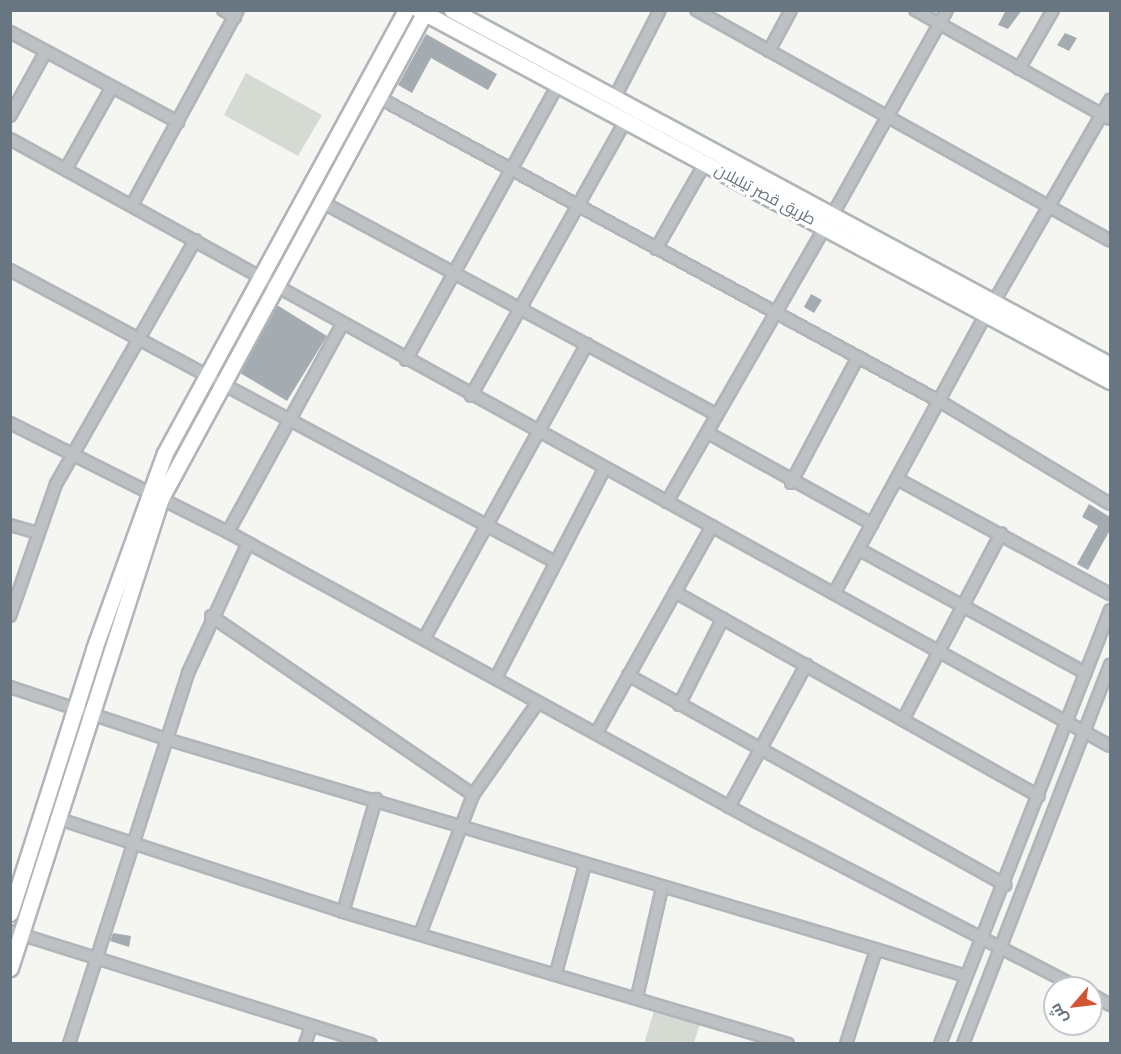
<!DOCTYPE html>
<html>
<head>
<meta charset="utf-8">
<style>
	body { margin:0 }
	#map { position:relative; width:1121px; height:1054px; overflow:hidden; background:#f5f5f2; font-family:"Roboto Condensed",Cairo,sans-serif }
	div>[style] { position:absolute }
	.green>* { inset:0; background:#d5dad2 }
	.building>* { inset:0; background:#a5acb1 }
	.roads { filter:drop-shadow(2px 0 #afb5b8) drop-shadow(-2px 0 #afb5b8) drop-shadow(0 2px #afb5b8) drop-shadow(0 -2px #afb5b8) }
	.street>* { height:10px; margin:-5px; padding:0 5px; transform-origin:5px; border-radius:5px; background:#bdc1c4 }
	.secondary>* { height:15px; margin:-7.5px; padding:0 7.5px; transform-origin:7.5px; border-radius:7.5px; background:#fff }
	span { translate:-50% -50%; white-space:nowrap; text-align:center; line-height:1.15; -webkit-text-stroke:6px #fff; paint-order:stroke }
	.street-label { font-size:16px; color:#677680 }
	.frame { position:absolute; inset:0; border:12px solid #677680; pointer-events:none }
	.north { position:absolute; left:1043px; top:976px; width:60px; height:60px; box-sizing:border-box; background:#fff; border:2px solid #c2c8cc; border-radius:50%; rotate:242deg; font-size:16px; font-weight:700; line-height:24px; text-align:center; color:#677680 }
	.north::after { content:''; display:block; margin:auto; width:21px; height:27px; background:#d35634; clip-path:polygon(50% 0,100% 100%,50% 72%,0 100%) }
</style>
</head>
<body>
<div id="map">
	<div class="green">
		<div style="clip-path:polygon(246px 73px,322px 115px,298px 156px,224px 115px)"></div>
		<div style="clip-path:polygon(656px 1004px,701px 1020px,694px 1043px,644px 1044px)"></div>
	</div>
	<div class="building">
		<div style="clip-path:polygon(1006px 10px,1022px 10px,1008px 29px,998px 25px)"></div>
		<div style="clip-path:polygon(1065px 33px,1077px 38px,1069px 51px,1057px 45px)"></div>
		<div style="clip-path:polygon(426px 34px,497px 74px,488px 90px,431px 58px,412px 93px,398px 85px)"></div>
		<div style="clip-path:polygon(811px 294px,822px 300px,814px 313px,804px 307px)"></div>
		<div style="clip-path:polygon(277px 305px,327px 336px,287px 401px,240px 373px)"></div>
		<div style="clip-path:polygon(1089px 504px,1110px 517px,1110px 530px,1088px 570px,1077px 564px,1098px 526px,1082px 517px)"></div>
		<div style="clip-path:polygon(113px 933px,131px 936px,129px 947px,110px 941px)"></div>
	</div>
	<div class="roads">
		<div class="street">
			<div style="left:223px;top:10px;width:14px;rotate:30deg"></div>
			<div style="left:696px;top:10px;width:474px;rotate:29.1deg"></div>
			<div style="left:915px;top:10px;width:223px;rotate:29.2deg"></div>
			<div style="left:10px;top:32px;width:191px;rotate:28.2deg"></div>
			<div style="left:769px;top:51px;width:47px;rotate:-61.8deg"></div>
			<div style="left:1019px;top:69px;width:68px;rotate:-60deg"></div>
			<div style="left:363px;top:89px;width:657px;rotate:28.44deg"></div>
			<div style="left:941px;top:402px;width:197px;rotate:31.1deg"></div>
			<div style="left:615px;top:97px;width:98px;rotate:-62.7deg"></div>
			<div style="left:10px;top:116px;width:74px;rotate:-61deg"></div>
			<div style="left:10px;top:139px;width:1256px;rotate:28.89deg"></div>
			<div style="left:66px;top:169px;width:94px;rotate:-60.7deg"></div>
			<div style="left:320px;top:201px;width:451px;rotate:28.3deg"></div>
			<div style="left:132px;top:205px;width:222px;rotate:-61.5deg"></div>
			<div style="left:833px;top:214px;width:234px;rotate:-60.8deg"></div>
			<div style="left:656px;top:249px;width:99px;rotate:-60.3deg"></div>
			<div style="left:10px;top:270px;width:618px;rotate:28.18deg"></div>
			<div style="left:995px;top:300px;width:231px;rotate:-60.1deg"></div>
			<div style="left:406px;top:360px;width:314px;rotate:-61.1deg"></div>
			<div style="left:471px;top:396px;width:314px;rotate:-60.7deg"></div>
			<div style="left:10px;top:423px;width:244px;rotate:26.6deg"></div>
			<div style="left:228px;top:532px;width:601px;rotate:28.74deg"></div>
			<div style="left:755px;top:821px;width:365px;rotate:27.3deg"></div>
			<div style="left:708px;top:433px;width:188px;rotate:29deg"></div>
			<div style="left:899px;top:480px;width:240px;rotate:28.4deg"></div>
			<div style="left:791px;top:483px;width:143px;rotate:-62deg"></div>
			<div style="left:667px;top:502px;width:317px;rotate:-60.1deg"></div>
			<div style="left:10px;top:525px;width:29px;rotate:16deg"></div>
			<div style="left:228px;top:532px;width:236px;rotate:-61.2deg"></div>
			<div style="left:860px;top:550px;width:257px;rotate:28.6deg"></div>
			<div style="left:675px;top:592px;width:417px;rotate:29.3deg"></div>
			<div style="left:835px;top:592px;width:319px;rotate:-61.5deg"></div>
			<div style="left:10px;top:616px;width:140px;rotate:-70.8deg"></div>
			<div style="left:56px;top:484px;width:281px;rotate:-60.3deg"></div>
			<div style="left:211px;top:616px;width:317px;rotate:34.3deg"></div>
			<div style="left:424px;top:639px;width:337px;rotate:-61.1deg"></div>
			<div style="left:628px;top:675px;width:432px;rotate:29.1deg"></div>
			<div style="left:496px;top:678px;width:234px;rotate:-62.6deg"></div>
			<div style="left:10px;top:687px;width:164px;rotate:18.4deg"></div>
			<div style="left:166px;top:739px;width:834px;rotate:16.5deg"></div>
			<div style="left:679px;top:705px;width:97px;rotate:-63.2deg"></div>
			<div style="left:903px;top:720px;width:211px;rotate:-62.3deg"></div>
			<div style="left:597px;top:732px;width:236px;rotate:-60.8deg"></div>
			<div style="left:729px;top:807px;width:162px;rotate:-61.5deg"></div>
			<div style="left:56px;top:818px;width:302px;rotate:18.1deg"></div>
			<div style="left:343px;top:912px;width:464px;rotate:16.5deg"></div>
			<div style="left:343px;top:912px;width:118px;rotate:-73.7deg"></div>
			<div style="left:10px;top:931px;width:378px;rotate:17.4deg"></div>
			<div style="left:420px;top:934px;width:149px;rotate:-69.1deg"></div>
			<div style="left:473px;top:795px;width:113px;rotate:-55deg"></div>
			<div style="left:556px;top:973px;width:112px;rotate:-75deg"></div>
			<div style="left:1091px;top:994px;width:22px;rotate:30deg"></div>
			<div style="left:637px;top:997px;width:112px;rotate:-77.1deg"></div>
			<div style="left:69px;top:1044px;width:390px;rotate:-72.2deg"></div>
			<div style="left:188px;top:673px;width:143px;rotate:-65.2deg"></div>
			<div style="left:305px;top:1044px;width:18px;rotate:-71deg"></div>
			<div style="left:846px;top:1044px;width:99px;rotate:-72.3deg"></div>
			<div style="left:940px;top:1044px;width:466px;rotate:-68.6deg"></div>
			<div style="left:963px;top:1044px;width:407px;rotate:-68.8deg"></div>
		</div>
		<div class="secondary">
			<div style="left:419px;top:10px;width:784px;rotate:28.23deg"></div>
			<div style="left:452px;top:10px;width:748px;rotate:28.35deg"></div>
			<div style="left:10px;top:913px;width:277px;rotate:-72.3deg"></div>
			<div style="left:94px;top:649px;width:208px;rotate:-70.1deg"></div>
			<div style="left:165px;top:453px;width:504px;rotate:-61.45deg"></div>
			<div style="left:10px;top:968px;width:494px;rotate:-72.2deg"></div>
			<div style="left:161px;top:498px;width:555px;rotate:-61.5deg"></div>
		</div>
	</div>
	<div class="street-label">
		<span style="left:765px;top:195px;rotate:28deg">طريق قصر تيليلان</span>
	</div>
	<div class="frame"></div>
	<div class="north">ش</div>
</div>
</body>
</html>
